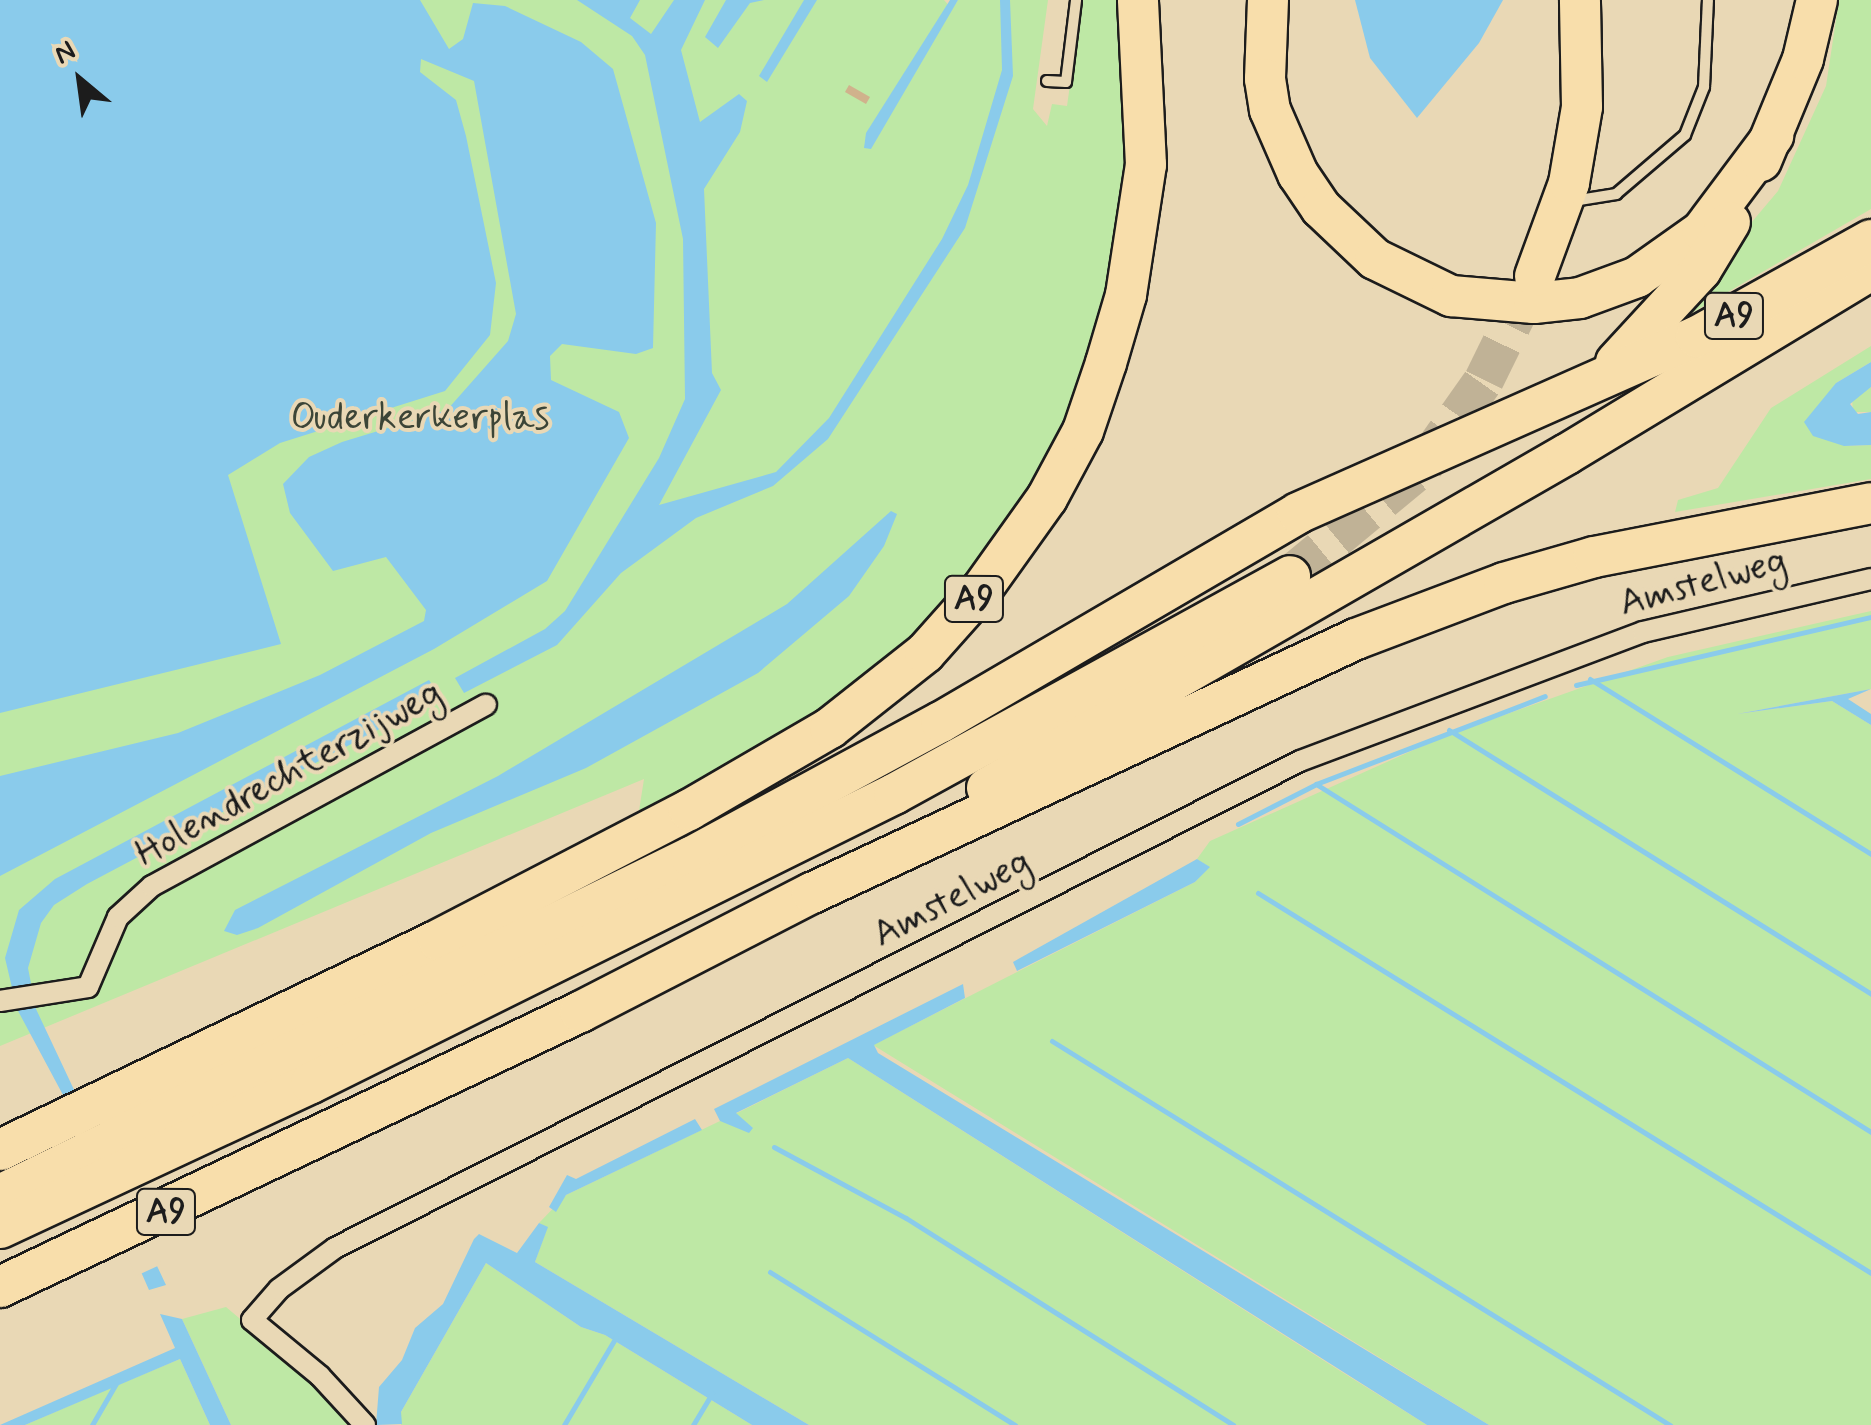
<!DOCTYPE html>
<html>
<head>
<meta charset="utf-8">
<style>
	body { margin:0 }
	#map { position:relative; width:1871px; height:1425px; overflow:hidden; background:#e9d8b5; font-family:Mynerve,sans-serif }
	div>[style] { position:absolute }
	.green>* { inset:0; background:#bee8a5 }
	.water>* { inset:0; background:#8acbeb }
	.pier>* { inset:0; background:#e9d8b5 }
	.stream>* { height:5px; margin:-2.5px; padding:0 2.5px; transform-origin:2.5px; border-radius:2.5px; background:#8acbeb }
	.building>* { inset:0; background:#d0b28c }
	.highway-tunnel>* { height:40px; margin-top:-20px; transform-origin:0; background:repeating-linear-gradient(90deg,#c0b296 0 40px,transparent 0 60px) }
	.roads { filter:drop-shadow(2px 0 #1c1c1c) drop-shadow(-2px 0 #1c1c1c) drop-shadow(0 2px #1c1c1c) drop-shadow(0 -2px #1c1c1c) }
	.lane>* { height:10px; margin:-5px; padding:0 5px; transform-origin:5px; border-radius:5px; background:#e9d8b5 }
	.street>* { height:20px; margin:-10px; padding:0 10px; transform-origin:10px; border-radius:10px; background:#e9d8b5 }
	.highway>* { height:40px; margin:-20px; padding:0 20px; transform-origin:20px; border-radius:20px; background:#f8deab }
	span { translate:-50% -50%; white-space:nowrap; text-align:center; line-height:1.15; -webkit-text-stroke:8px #e9d8b5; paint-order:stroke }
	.shield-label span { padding:2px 8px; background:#e9d8b5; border:2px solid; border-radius:8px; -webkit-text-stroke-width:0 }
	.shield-label { font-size:35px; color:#1c1c1c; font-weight:700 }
	.park-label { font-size:38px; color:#3c4537 }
	.street-label { font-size:38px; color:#1c1c1c }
	.north { position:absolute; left:30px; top:30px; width:100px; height:100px; -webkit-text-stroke:8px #e9d8b5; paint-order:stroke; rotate:331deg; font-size:28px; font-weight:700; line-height:40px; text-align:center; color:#1c1c1c }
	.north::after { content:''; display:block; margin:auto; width:35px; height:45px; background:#1c1c1c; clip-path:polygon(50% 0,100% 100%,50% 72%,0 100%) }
</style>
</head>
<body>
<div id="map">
	<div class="green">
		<div style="clip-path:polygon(0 0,944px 0,952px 9px,958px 0,1048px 0,1033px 109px,1047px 126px,1052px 104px,1067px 106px,1082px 0,1122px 0,1128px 40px,1125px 231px,1085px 380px,1043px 477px,915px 643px,827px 711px,638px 817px,644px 779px,0 1046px)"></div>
		<div style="clip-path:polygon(1839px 0,1871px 0,1871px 209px,1659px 332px,1778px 191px,1826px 86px)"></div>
		<div style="clip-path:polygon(1871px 346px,1871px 362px,1836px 383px,1844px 446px,1871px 445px,1871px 479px,1675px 512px,1678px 500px,1718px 488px,1771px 408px)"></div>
		<div style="clip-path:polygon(1871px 387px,1871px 412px,1853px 412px,1852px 398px)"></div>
		<div style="clip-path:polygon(1871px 611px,1871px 689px,1737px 714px,1832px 701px,1871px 725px,1871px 1425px,1489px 1425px,873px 1045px,1195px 882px,1209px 867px,1197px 859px,1210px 841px,1445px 736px,1668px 657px)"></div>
		<div style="clip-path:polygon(848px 1058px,1337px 1369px,1427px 1425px,809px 1425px,535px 1262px,547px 1228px,539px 1223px,566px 1195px,720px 1121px,731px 1123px,735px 1114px)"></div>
		<div style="clip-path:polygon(486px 1263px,581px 1327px,605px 1335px,752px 1425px,401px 1425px,401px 1412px)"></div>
		<div style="clip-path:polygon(226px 1307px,335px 1399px,356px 1425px,231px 1425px,182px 1319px)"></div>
		<div style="clip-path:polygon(180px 1359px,210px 1425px,25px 1425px,108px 1389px)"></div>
	</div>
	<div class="water">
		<div style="clip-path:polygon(0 0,420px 0,449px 49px,463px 39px,473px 3px,505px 6px,581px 42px,613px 69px,656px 223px,653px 348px,636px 354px,562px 344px,550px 356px,551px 380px,619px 412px,629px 438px,547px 581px,434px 649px,0 876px,0 776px,178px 733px,320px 675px,424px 621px,426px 610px,386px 557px,333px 571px,290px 513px,283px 484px,309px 457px,342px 442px,447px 410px,508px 341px,516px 314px,474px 81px,421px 59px,420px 72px,456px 100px,466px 136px,496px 283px,490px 335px,445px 391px,280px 443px,228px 475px,281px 644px,0 713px)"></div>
		<div style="clip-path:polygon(577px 0,640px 0,630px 18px,651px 34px,674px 0,705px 0,681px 50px,700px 122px,739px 94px,747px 101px,740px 132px,704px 189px,712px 373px,721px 390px,659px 505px,776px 472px,829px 418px,942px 239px,968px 185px,1002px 70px,1000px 0,1010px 0,1013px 76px,965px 228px,828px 439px,773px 486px,696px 518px,621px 573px,557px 645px,464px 693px,455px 678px,545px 629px,565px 611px,659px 458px,685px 399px,683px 239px,645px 55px,632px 36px)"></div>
		<div style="clip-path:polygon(726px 0,764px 0,750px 3px,718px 48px,705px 37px)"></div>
		<div style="clip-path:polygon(804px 0,817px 0,767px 82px,759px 76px)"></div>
		<div style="clip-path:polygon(950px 0,958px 0,871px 149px,864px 148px,866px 133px)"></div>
		<div style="clip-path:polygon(1355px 0,1503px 0,1479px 43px,1417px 118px,1370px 58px)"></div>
		<div style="clip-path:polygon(1871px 362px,1871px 387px,1850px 404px,1858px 414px,1871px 412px,1871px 445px,1844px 446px,1813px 436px,1804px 422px,1836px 383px)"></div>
		<div style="clip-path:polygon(891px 511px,897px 514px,884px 546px,849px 596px,758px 673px,586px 768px,431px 833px,258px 928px,237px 935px,224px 931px,235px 910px,498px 776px,787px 604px)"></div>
		<div style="clip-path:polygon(429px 680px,440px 697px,87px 884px,54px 905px,41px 923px,28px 968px,36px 1009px,166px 1285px,149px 1290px,63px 1095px,17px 1009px,5px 958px,19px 910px,55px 879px)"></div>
		<div style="clip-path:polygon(1871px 689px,1848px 699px,1871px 714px,1871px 725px,1832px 701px,1737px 714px)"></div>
		<div style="clip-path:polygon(1197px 859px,1210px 867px,1195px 882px,1017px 971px,1013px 962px)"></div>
		<div style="clip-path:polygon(963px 984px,965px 998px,874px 1045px,878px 1053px,1489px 1425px,1427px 1425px,848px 1058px,736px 1113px,753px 1128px,749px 1133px,720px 1121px,714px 1109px)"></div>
		<div style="clip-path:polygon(695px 1119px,702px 1130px,566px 1195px,556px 1212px,549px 1207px,567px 1175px,576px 1179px)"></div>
		<div style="clip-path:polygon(539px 1223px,548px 1227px,535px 1262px,809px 1425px,752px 1425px,605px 1335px,581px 1327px,486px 1263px,401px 1412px,402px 1424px,376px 1425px,379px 1387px,402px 1360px,415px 1328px,443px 1304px,474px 1239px,479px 1234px,517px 1253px)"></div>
		<div style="clip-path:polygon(160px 1314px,182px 1319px,231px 1425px,210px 1425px,180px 1359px,25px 1425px,0 1425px,175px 1348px)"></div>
	</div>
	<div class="pier">
		<div style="clip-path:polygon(79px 1088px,162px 1264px,136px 1276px,69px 1133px,59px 1098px)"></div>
	</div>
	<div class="stream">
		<div style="left:1590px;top:679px;width:331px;rotate:31.9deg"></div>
		<div style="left:1576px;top:685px;width:303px;rotate:-13deg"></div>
		<div style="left:1449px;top:730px;width:498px;rotate:32deg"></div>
		<div style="left:1316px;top:784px;width:655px;rotate:32.09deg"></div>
		<div style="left:1238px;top:824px;width:88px;rotate:-27.1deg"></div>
		<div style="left:1316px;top:784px;width:245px;rotate:-21deg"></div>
		<div style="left:1258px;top:893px;width:721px;rotate:31.79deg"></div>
		<div style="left:1052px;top:1041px;width:728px;rotate:31.86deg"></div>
		<div style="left:774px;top:1147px;width:150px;rotate:28.3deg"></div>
		<div style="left:906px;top:1218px;width:387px;rotate:32.3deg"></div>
		<div style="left:770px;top:1272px;width:289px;rotate:32deg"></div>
		<div style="left:92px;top:1425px;width:52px;rotate:-60deg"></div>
		<div style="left:564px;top:1425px;width:102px;rotate:-59.4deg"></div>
		<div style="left:693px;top:1425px;width:37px;rotate:-59deg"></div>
	</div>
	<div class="building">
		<div style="clip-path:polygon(849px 85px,870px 97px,866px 104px,845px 92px)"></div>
	</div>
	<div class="highway-tunnel">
		<div style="left:1290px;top:576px;width:174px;rotate:-39.6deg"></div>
		<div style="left:1424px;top:465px;width:104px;rotate:-54.8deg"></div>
		<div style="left:1484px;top:380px;width:116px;rotate:-63.9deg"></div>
	</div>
	<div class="roads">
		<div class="lane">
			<div style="left:1047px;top:81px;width:19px;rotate:3deg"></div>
			<div style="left:1066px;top:82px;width:83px;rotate:-83deg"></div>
			<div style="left:1573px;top:201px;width:44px;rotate:-9.2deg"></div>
			<div style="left:1616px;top:194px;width:91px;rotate:-40.5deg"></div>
			<div style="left:1685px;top:135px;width:52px;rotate:-68.4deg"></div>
			<div style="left:1704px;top:87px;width:87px;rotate:-87.4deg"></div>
		</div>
		<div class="street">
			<div style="left:0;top:1001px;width:89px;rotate:-9deg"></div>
			<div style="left:88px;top:987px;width:76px;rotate:-66.8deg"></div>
			<div style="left:118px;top:917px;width:46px;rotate:-42.4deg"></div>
			<div style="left:152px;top:886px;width:380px;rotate:-28.5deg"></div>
			<div style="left:365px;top:1425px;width:67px;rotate:-132.6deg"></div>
			<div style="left:320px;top:1376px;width:88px;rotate:-140.5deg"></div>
			<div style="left:252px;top:1320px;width:41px;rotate:-48.9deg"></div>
			<div style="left:279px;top:1289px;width:69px;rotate:-36.2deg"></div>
			<div style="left:335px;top:1248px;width:1081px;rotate:-26.78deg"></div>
			<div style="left:1300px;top:761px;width:366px;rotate:-20.6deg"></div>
			<div style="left:1643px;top:632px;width:234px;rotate:-13.1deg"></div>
		</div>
		<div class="highway">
			<div style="left:1268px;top:0;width:79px;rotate:92.2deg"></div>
			<div style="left:1265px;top:79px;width:31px;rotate:81deg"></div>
			<div style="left:1270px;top:110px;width:70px;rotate:66.4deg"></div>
			<div style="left:1298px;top:174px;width:41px;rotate:55.9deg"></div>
			<div style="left:1321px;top:208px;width:74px;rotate:43.4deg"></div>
			<div style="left:1375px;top:259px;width:85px;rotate:26deg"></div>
			<div style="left:1451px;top:296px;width:83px;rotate:4.8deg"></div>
			<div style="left:1534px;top:303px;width:46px;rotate:-6.2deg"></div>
			<div style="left:1580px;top:298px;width:61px;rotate:-20.2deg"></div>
			<div style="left:1637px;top:277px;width:80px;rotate:-35.3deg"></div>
			<div style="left:1702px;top:231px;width:119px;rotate:-53.2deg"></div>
			<div style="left:1761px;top:161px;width:110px;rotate:-67.6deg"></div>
			<div style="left:1803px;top:59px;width:61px;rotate:-76.7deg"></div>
			<div style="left:1535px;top:276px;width:99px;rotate:-69.9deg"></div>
			<div style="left:1569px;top:183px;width:77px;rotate:-80.3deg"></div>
			<div style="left:1582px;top:107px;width:107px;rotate:-91.1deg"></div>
			<div style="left:1616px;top:362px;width:125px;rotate:-47.3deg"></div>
			<div style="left:1701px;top:270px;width:56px;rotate:-58.9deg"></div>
			<div style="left:987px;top:788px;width:669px;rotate:-29.94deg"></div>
			<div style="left:1567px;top:454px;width:355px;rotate:-31.2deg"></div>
			<div style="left:0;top:1150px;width:486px;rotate:-25.6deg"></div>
			<div style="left:438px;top:940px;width:283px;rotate:-27.4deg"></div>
			<div style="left:689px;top:810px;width:163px;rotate:-30.2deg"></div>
			<div style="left:830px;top:728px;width:121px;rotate:-38.3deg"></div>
			<div style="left:925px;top:653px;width:86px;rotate:-48.3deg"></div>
			<div style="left:982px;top:589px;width:112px;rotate:-54.5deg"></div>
			<div style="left:1047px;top:498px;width:76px;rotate:-61.8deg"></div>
			<div style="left:1083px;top:431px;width:72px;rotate:-71.3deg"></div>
			<div style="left:1106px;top:363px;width:71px;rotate:-73.6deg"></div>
			<div style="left:1126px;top:295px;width:132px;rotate:-81.3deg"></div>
			<div style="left:1146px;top:165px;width:165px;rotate:-92.8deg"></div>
			<div style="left:0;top:1195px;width:769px;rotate:-26.07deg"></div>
			<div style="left:691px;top:857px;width:284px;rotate:-28.4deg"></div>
			<div style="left:941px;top:722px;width:414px;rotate:-30.3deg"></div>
			<div style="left:1298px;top:513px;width:435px;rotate:-23.9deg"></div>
			<div style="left:1696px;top:337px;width:200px;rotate:-29deg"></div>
			<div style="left:0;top:1228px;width:343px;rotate:-25deg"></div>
			<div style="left:311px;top:1083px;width:651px;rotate:-26.37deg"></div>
			<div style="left:894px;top:794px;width:452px;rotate:-28.8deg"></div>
			<div style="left:0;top:1287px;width:642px;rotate:-25.37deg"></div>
			<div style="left:580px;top:1012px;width:261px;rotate:-27.2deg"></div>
			<div style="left:812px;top:893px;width:600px;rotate:-25.03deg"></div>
			<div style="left:1356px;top:639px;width:158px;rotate:-20.7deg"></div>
			<div style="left:1504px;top:583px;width:94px;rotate:-16.1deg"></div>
			<div style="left:1594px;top:557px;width:282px;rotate:-11deg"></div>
		</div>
	</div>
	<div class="shield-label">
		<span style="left:1734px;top:316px">A9</span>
		<span style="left:974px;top:599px">A9</span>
		<span style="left:166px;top:1212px">A9</span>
	</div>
	<div class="park-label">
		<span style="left:420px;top:418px">Ouderkerkerplas</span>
	</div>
	<div class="street-label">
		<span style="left:1703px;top:583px;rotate:-15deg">Amstelweg</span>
		<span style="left:289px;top:774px;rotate:-29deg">Holendrechterzijweg</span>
		<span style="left:952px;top:899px;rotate:-27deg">Amstelweg</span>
	</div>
	<div class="north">N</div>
</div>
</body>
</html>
